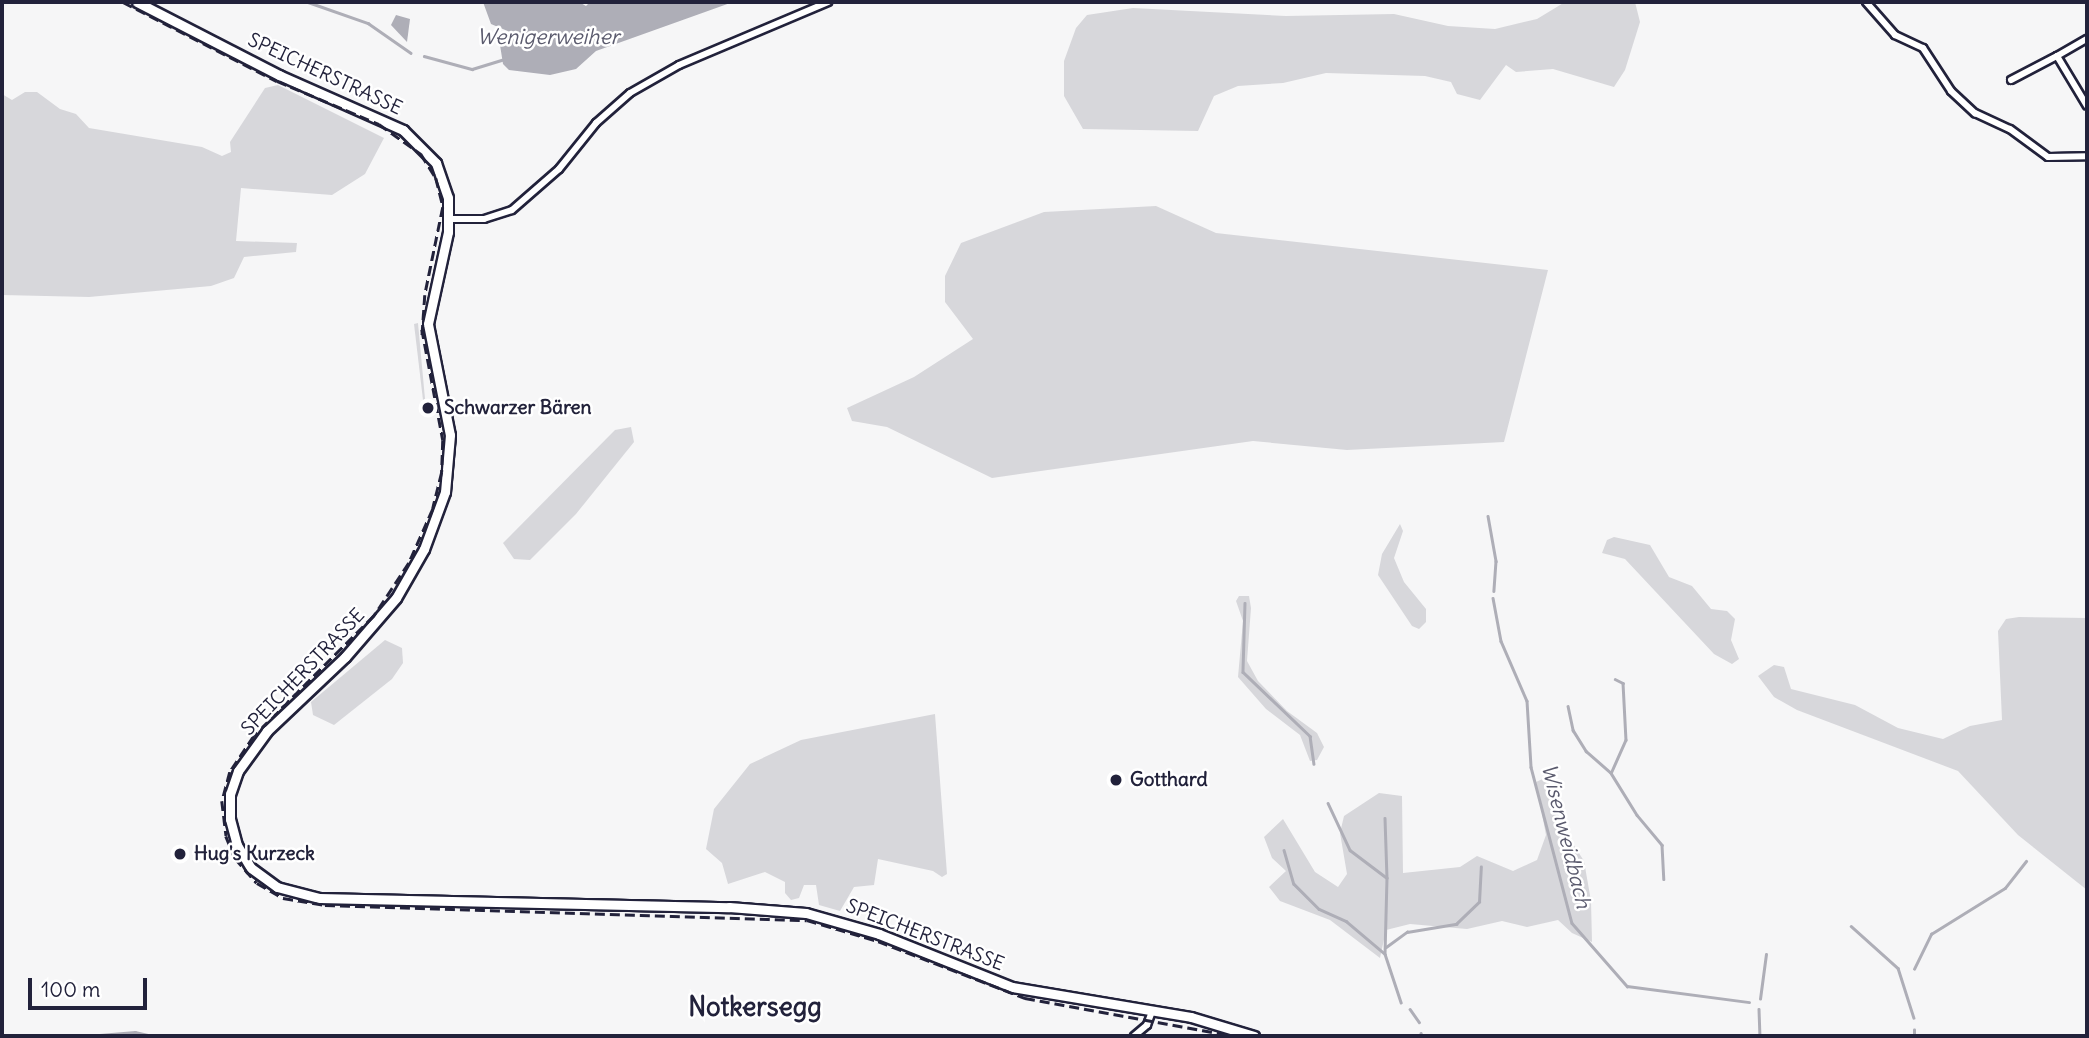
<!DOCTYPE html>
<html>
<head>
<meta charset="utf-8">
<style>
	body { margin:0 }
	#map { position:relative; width:2089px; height:1038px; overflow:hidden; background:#f6f6f7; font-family:Delius,sans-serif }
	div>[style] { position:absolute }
	.green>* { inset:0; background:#d7d7db }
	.water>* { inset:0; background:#aeaeb7 }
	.stream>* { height:2.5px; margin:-1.25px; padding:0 1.25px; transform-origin:1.25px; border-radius:1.25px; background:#aeaeb7 }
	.roads { filter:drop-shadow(2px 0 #22223b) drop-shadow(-2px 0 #22223b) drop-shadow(0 2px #22223b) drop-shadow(0 -2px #22223b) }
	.street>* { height:6px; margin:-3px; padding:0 3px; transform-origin:3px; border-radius:3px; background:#fff }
	.secondary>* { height:9px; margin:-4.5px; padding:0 4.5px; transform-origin:4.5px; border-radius:4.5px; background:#fff }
	.rail>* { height:2.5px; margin-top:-1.25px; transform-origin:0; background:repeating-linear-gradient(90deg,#22223b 0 10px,transparent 0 15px) }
	.dots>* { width:19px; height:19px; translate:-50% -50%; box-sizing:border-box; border:4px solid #fff; border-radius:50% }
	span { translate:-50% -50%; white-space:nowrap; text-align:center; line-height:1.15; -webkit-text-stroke:5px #fff; paint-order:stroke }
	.street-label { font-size:19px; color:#22223b }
	.poi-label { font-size:19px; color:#22223b; font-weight:700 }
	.left { translate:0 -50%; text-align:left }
	.water-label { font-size:21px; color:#5a5a6d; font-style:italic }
	.district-label { font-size:26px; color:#22223b; font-weight:700 }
	.frame { position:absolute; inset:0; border:4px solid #22223b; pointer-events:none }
	.scale { position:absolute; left:28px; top:978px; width:119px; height:32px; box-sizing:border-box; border:4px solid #22223b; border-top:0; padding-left:9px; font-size:21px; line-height:24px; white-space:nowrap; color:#22223b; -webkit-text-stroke:5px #fff; paint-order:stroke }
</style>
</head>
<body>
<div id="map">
	<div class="green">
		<div style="clip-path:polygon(1565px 2px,1635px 2px,1640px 22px,1625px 70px,1614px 87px,1553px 69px,1516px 72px,1506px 65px,1480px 100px,1457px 94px,1451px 82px,1425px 76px,1326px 73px,1283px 83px,1238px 86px,1214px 96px,1198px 131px,1083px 129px,1064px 96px,1064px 61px,1076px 28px,1087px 15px,1133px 8px,1286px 16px,1394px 14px,1448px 26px,1495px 29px,1537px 19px)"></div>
		<div style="clip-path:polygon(278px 85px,384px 138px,365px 174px,332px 195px,241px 188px,236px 241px,297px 243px,296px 252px,244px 257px,234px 278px,211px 286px,89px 297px,2px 295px,2px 94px,12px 100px,25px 92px,37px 92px,60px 109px,76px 114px,89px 128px,202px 147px,222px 156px,231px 152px,230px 142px,265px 88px)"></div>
		<div style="clip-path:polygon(1156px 206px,1216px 233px,1548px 270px,1504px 442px,1347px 450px,1253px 441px,992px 478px,887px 427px,852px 421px,847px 408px,914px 377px,973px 339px,945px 302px,945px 276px,961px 243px,1044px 212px)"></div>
		<div style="clip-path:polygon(418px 323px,425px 399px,423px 400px,414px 324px)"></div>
		<div style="clip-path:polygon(631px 427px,634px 442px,576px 514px,530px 560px,514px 559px,503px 543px,615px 430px)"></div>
		<div style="clip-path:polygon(1400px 524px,1403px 531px,1394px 558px,1404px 582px,1426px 609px,1426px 622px,1419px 629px,1412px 626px,1378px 575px,1382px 554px)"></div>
		<div style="clip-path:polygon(1614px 537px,1650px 545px,1669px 577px,1692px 586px,1711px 609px,1727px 611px,1735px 619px,1731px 640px,1739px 659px,1732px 664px,1714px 654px,1625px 559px,1602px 553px,1607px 540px)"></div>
		<div style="clip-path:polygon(1239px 596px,1249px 596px,1251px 608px,1247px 661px,1258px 681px,1287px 711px,1317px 733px,1324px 747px,1317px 760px,1310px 761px,1300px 735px,1266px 709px,1238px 677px,1243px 621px,1236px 601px)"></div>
		<div style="clip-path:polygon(2019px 617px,2087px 618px,2087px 890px,2018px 835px,1958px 771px,1797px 710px,1774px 697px,1758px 676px,1774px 665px,1784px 667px,1791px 689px,1855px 705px,1898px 728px,1943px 739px,1970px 726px,2002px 720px,1998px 631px,2006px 619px)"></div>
		<div style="clip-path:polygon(385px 640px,402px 648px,403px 663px,392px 679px,334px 725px,313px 715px,311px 702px)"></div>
		<div style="clip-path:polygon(935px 714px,947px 874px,942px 877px,933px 871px,878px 859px,874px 885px,854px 887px,840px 911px,819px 905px,816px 885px,804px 885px,799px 898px,791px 900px,785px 893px,785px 882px,765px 872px,728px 884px,722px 863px,706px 849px,714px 809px,750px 764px,801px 740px)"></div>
		<div style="clip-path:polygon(1547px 777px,1564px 830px,1584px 861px,1591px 901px,1592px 942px,1572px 933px,1558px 920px,1527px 927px,1502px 921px,1467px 929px,1410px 924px,1386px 930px,1380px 958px,1330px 920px,1280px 901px,1269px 887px,1286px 871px,1272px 858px,1264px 837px,1283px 819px,1315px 872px,1338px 887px,1347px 874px,1340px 833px,1344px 816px,1379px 793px,1402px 796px,1403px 873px,1460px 867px,1477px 856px,1513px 871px,1537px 860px,1546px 835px,1536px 782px)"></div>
	</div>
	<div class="water">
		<div style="clip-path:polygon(483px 2px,579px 2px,586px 6px,590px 2px,733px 2px,596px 51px,576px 69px,550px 75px,509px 70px,503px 64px,500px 45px,511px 39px,510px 32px,491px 24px)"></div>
		<div style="clip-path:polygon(396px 15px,410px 19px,407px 42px,391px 25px)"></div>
	</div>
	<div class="stream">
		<div style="left:308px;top:2px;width:64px;rotate:19.3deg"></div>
		<div style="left:368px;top:23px;width:52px;rotate:34.9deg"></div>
		<div style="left:424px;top:56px;width:50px;rotate:15.2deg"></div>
		<div style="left:472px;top:69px;width:31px;rotate:-17deg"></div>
		<div style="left:1488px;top:516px;width:46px;rotate:79.9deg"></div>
		<div style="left:1496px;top:561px;width:30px;rotate:94deg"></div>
		<div style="left:1493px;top:598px;width:44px;rotate:79.5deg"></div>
		<div style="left:1501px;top:641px;width:65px;rotate:66.6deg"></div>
		<div style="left:1527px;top:701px;width:66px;rotate:86.5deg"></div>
		<div style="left:1531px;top:767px;width:161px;rotate:75.3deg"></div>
		<div style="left:1572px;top:923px;width:84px;rotate:48.9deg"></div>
		<div style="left:1627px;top:986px;width:123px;rotate:7.5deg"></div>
		<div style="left:1245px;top:603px;width:69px;rotate:91.7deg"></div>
		<div style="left:1243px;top:672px;width:93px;rotate:43.7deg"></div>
		<div style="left:1310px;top:736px;width:28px;rotate:82deg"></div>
		<div style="left:1615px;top:679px;width:9px;rotate:27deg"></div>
		<div style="left:1623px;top:683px;width:57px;rotate:87deg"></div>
		<div style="left:1626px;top:740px;width:36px;rotate:114deg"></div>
		<div style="left:1611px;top:773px;width:49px;rotate:58.2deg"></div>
		<div style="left:1637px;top:815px;width:39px;rotate:50deg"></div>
		<div style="left:1662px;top:845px;width:34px;rotate:87deg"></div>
		<div style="left:1568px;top:706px;width:25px;rotate:78deg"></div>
		<div style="left:1573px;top:730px;width:25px;rotate:58deg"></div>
		<div style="left:1586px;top:751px;width:32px;rotate:41deg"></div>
		<div style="left:1328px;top:803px;width:52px;rotate:64.9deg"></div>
		<div style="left:1350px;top:850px;width:46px;rotate:37.1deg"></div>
		<div style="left:1387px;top:878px;width:74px;rotate:91.5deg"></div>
		<div style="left:1385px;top:818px;width:59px;rotate:88.1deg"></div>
		<div style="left:1284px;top:850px;width:35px;rotate:74deg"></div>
		<div style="left:1294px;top:884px;width:35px;rotate:45deg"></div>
		<div style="left:1319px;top:909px;width:30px;rotate:24deg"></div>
		<div style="left:1346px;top:921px;width:51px;rotate:40.2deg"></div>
		<div style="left:1385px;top:954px;width:51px;rotate:71.6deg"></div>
		<div style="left:1851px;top:926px;width:63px;rotate:41.8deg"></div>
		<div style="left:1898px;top:968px;width:52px;rotate:72.3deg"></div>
		<div style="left:1386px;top:947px;width:26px;rotate:-36deg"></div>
		<div style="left:1407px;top:932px;width:50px;rotate:-9.3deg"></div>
		<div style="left:1456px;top:924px;width:32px;rotate:-44deg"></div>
		<div style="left:1479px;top:902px;width:35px;rotate:-87deg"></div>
		<div style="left:1914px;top:969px;width:39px;rotate:-64deg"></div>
		<div style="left:1931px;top:934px;width:87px;rotate:-31.9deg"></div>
		<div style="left:2005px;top:888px;width:34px;rotate:-52deg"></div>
		<div style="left:1760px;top:999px;width:45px;rotate:-82.4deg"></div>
		<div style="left:1410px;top:1009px;width:16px;rotate:55deg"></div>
		<div style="left:1759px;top:1009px;width:27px;rotate:88deg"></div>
		<div style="left:1421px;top:1033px;width:3px;rotate:72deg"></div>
		<div style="left:88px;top:1036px;width:47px;rotate:-4.9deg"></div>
		<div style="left:135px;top:1032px;width:17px;rotate:13deg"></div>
		<div style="left:1914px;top:1036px;width:6px;rotate:-90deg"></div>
	</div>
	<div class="roads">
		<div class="street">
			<div style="left:1866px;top:2px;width:44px;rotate:48.7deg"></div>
			<div style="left:1895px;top:35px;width:31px;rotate:25deg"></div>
			<div style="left:1923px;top:48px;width:51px;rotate:56.9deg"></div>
			<div style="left:1951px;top:91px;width:33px;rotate:43deg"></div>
			<div style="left:1975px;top:113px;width:38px;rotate:25deg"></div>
			<div style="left:2010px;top:129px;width:47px;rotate:36.4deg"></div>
			<div style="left:2048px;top:157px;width:39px;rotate:-1deg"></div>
			<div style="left:2057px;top:56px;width:34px;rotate:-30deg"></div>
			<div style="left:2011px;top:80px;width:52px;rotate:-27.6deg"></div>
			<div style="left:2057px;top:56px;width:58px;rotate:59deg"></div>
			<div style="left:449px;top:219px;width:35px"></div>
			<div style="left:484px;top:219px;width:29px;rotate:-18deg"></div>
			<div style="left:512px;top:210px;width:62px;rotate:-41.1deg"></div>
			<div style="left:559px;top:169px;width:59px;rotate:-51.2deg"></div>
			<div style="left:596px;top:123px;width:45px;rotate:-41.4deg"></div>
			<div style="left:630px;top:93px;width:56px;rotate:-29.7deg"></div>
			<div style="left:679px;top:65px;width:162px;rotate:-22.9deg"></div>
			<div style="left:1134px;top:1036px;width:17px;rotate:-40deg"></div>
			<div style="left:1147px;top:1025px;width:15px;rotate:-70deg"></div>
		</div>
		<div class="secondary">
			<div style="left:137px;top:2px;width:160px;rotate:27.2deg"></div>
			<div style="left:279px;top:75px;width:136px;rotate:23.9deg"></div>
			<div style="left:403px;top:130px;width:47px;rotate:45deg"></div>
			<div style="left:436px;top:163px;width:37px;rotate:71deg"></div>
			<div style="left:448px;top:198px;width:34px;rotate:90deg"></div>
			<div style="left:448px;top:232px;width:94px;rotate:102.3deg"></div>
			<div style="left:428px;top:324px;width:113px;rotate:78.8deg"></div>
			<div style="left:450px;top:435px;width:57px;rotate:95deg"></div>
			<div style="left:445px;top:492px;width:61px;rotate:110.2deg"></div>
			<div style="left:424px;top:549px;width:56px;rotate:119.7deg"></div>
			<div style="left:396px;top:598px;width:78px;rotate:130.8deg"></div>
			<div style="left:345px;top:657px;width:108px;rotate:136.5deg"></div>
			<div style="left:267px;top:731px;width:49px;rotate:125.9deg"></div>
			<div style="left:238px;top:771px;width:24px;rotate:109deg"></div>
			<div style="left:230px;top:794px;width:25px;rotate:90deg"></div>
			<div style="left:230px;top:819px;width:27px;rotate:75deg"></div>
			<div style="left:237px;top:845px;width:27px;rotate:59deg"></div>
			<div style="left:251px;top:868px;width:32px;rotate:36deg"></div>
			<div style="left:277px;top:887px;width:43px;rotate:14.7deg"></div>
			<div style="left:319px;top:898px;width:410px;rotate:1.3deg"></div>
			<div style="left:729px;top:907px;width:77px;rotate:4.5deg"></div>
			<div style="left:806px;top:913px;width:76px;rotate:16deg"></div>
			<div style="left:879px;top:934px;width:143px;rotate:21.7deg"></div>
			<div style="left:1012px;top:987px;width:181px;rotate:9.5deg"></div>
			<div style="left:1191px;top:1017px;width:66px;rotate:16.8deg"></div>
		</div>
	</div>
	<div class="rail">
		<div style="left:123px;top:2px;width:173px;rotate:27.2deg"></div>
		<div style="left:277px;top:81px;width:111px;rotate:22.9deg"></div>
		<div style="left:379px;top:124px;width:52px;rotate:35.5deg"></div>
		<div style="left:421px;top:154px;width:28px;rotate:58deg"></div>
		<div style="left:436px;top:178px;width:30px;rotate:76deg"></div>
		<div style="left:443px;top:207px;width:90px;rotate:101.6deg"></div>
		<div style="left:425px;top:295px;width:44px;rotate:93.9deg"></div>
		<div style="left:422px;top:329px;width:113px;rotate:79.3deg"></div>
		<div style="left:443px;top:440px;width:32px;rotate:92deg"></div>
		<div style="left:442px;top:472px;width:38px;rotate:104deg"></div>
		<div style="left:433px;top:509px;width:59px;rotate:114deg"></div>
		<div style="left:409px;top:563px;width:64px;rotate:123.4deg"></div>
		<div style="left:374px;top:616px;width:170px;rotate:135deg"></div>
		<div style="left:254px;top:736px;width:43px;rotate:123.7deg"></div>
		<div style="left:230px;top:772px;width:30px;rotate:105deg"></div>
		<div style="left:222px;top:801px;width:35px;rotate:83deg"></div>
		<div style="left:226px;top:836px;width:24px;rotate:68deg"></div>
		<div style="left:235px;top:858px;width:33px;rotate:49deg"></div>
		<div style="left:257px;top:883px;width:30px;rotate:30deg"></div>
		<div style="left:283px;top:898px;width:43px;rotate:9.5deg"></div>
		<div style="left:325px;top:905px;width:482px;rotate:1.8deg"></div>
		<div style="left:807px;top:920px;width:74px;rotate:16.5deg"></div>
		<div style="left:878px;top:941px;width:158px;rotate:21.2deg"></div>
		<div style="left:1025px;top:998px;width:213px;rotate:10.3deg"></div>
	</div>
	<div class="dots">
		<div style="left:428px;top:408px;background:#22223b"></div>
		<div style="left:1116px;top:780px;background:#22223b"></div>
		<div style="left:180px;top:854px;background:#22223b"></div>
	</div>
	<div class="street-label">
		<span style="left:325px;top:74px;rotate:25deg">SPEICHERSTRASSE</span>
		<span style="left:303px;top:672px;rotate:-46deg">SPEICHERSTRASSE</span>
		<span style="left:925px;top:935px;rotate:21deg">SPEICHERSTRASSE</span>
	</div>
	<div class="poi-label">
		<span class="left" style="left:444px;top:408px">Schwarzer Bären</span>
		<span class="left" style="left:1130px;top:780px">Gotthard</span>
		<span class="left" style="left:194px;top:854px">Hug's Kurzeck</span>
	</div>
	<div class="water-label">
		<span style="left:548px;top:37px">Wenigerweiher</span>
		<span style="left:1566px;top:836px;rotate:76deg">Wisenweidbach</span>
	</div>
	<div class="district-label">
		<span style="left:755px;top:1007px">Notkersegg</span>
	</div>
	<div class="frame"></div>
	<div class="scale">100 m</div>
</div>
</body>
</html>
